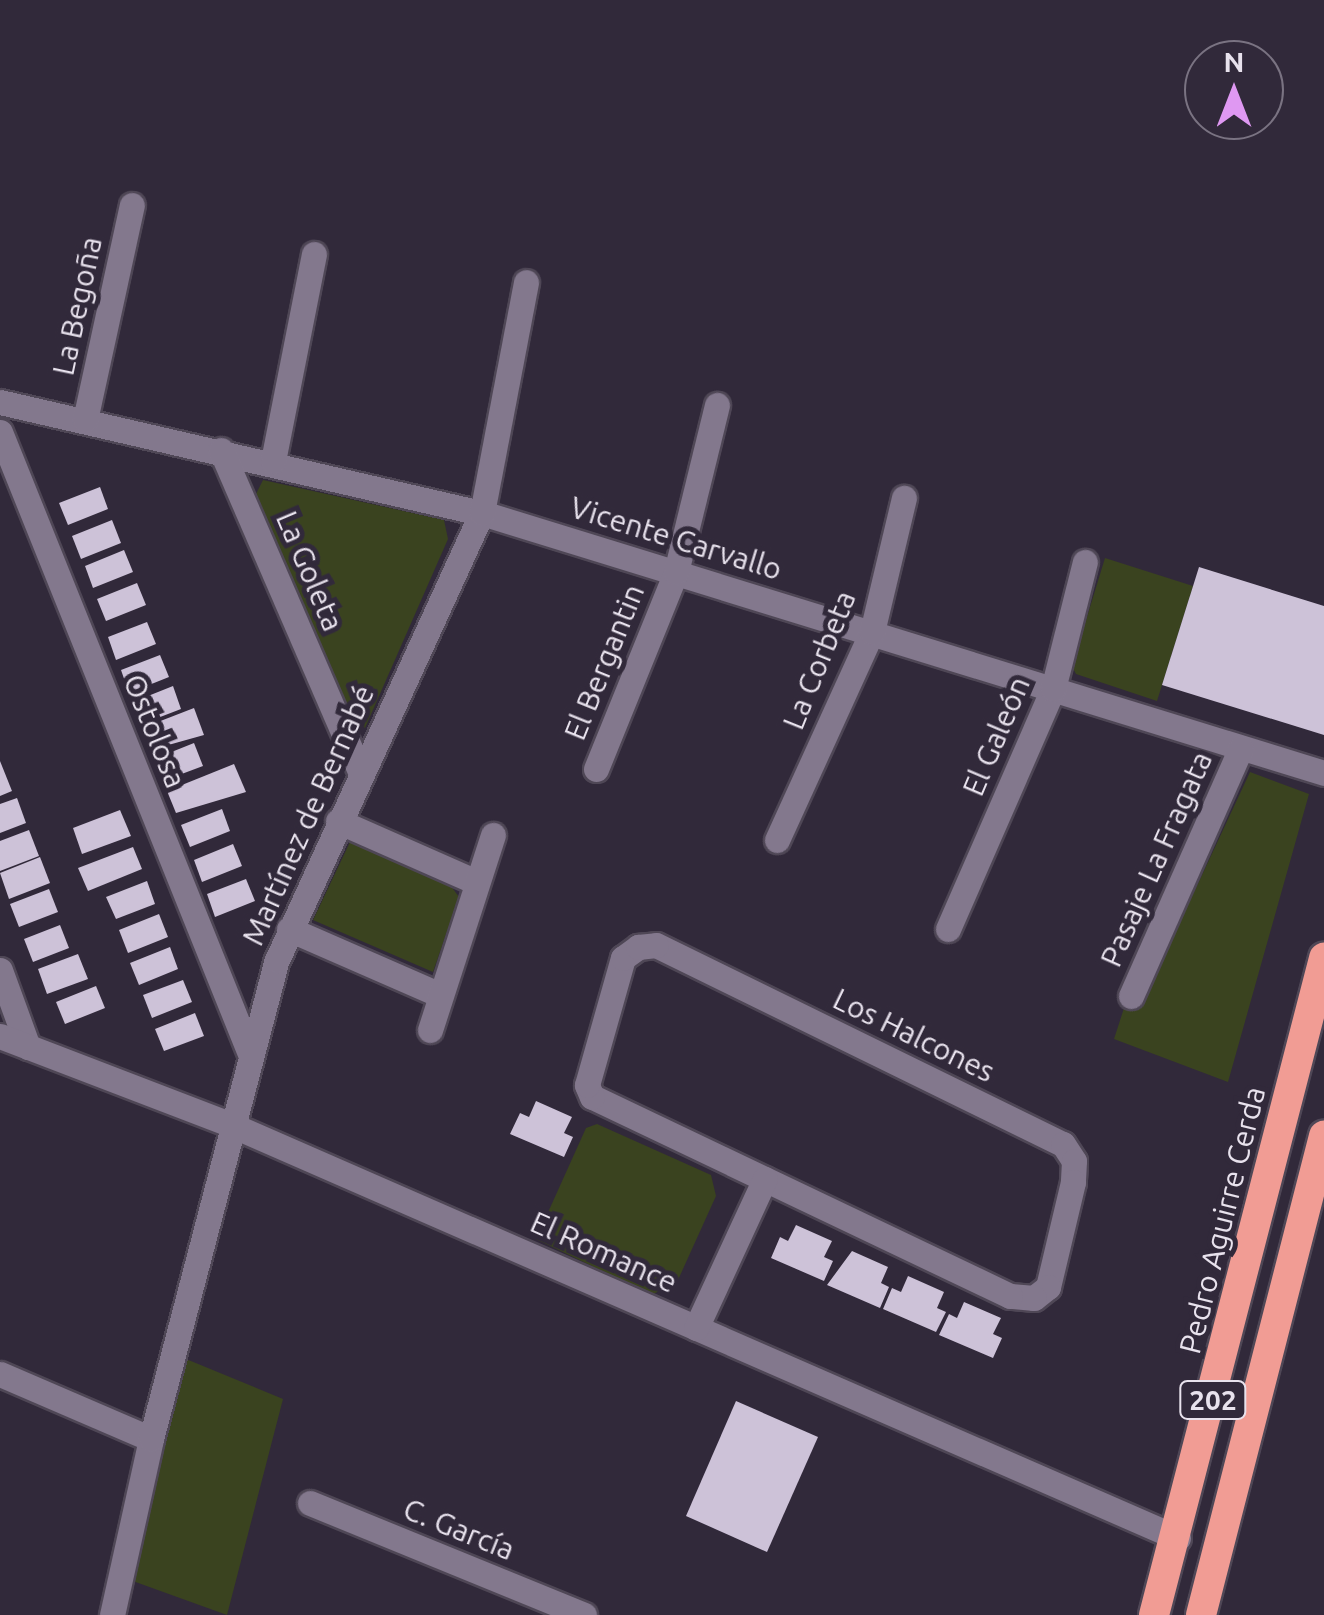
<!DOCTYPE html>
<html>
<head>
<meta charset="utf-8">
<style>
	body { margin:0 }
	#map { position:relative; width:1324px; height:1615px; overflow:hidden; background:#31293a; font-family:Ubuntu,sans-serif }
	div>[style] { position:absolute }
	.green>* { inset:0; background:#3a431f }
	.building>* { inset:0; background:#cdc2d8 }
	.roads { filter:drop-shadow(2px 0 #4f4756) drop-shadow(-2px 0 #4f4756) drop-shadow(0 2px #4f4756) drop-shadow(0 -2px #4f4756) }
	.street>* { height:25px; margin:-12.5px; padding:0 12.5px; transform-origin:12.5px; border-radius:12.5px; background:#83788d }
	.highway>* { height:30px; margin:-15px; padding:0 15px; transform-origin:15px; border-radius:15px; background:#f19c94 }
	span { translate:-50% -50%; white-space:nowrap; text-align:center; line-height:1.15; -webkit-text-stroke:10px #31293a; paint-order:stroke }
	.shield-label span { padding:2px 8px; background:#31293a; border:2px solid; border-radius:8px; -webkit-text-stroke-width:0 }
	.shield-label { font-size:28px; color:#e8e2ed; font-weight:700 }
	.street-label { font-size:30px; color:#e8e2ed }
	.north { position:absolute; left:1184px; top:40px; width:100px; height:100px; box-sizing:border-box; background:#31293a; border:2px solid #7a7382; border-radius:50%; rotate:0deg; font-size:28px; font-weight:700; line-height:40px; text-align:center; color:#e8e2ed }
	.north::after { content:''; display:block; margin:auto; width:35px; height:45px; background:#df98f2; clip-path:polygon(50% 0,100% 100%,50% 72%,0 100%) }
</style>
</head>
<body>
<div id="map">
	<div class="green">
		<div style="clip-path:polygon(263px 480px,444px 520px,448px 539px,365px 728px,352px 719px,256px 494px)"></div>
		<div style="clip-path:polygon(1105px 558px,1193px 586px,1157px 701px,1076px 674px,1072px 666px)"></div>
		<div style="clip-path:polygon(1250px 772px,1309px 794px,1228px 1082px,1114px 1039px,1125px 1005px,1140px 1008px)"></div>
		<div style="clip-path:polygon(350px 842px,368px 843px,448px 882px,459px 897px,433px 972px,313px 920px)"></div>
		<div style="clip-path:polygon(597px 1124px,711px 1175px,716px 1196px,678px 1280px,652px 1295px,536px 1239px,586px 1128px)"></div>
		<div style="clip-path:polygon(186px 1359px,283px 1399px,227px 1615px,130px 1580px)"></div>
	</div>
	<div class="building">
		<div style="clip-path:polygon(100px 487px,108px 509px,68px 525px,59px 503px)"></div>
		<div style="clip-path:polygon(112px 520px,121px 543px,81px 559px,72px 536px)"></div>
		<div style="clip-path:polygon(124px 550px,133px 572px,93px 588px,85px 566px)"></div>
		<div style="clip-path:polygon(1199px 567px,1324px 606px,1324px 735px,1162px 685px)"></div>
		<div style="clip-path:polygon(137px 583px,146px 605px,106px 621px,97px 599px)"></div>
		<div style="clip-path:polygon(147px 622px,156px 644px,116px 660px,108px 637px)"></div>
		<div style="clip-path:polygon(160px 655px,169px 677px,129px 693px,121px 670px)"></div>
		<div style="clip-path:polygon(173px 686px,181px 709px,142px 724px,133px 702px)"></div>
		<div style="clip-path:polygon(194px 708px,204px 735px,154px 749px,145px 727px)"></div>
		<div style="clip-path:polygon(194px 743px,203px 766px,163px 781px,154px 759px)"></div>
		<div style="clip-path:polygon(0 761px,12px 791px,0 796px)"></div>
		<div style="clip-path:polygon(234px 764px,246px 792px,176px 813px,167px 791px)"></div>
		<div style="clip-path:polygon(17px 798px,26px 823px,0 833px,0 804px)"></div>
		<div style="clip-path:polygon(222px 809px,230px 831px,190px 847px,181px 825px)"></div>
		<div style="clip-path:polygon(120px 810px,131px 836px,82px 854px,73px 828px)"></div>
		<div style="clip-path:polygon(29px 830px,39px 856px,0 871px,0 841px)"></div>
		<div style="clip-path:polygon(233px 844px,242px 866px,202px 882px,194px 860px)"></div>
		<div style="clip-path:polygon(133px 847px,142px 869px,88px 891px,78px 868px)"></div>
		<div style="clip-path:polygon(40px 857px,50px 883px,9px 899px,0 873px)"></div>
		<div style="clip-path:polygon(246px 879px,255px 901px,215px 917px,207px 894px)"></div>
		<div style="clip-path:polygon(147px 881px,155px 904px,116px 919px,106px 897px)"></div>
		<div style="clip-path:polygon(49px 889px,58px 912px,19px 927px,10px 904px)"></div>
		<div style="clip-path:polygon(159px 914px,168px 937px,128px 953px,119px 930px)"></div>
		<div style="clip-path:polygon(60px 925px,69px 948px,33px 962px,24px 939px)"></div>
		<div style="clip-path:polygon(170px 947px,178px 969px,139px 985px,130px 963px)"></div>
		<div style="clip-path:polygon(78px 954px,88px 979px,47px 994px,38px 969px)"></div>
		<div style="clip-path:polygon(183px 980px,192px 1002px,152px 1018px,143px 995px)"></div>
		<div style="clip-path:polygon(96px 986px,105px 1008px,65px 1024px,56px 1002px)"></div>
		<div style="clip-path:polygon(195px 1013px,204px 1036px,164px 1051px,155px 1029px)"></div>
		<div style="clip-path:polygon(536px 1101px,572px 1117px,564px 1133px,573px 1137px,564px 1157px,510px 1134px,520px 1113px,529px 1117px)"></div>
		<div style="clip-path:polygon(796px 1225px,832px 1241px,824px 1257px,833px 1261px,824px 1281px,771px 1258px,780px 1237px,788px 1241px)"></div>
		<div style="clip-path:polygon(852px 1251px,888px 1267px,881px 1283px,889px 1287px,880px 1308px,827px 1285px)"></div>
		<div style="clip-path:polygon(908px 1276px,944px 1292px,937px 1308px,946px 1312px,936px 1332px,883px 1309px,892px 1288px,901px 1292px)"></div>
		<div style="clip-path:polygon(964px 1302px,1001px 1318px,993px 1334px,1002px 1338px,993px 1358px,939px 1335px,949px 1314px,957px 1318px)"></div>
		<div style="clip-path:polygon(736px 1401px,818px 1437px,767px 1552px,686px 1516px)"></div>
	</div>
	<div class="roads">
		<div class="street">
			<div style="left:0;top:402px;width:495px;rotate:13deg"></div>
			<div style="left:482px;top:513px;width:881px;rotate:17.16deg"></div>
			<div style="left:85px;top:420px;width:220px;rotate:-77.7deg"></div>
			<div style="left:0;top:432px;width:670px;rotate:68.1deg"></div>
			<div style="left:221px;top:450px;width:353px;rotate:66.6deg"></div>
			<div style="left:273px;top:461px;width:211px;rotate:-78.8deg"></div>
			<div style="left:596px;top:769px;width:213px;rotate:-67.9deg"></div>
			<div style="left:676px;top:572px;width:172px;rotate:-76.2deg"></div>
			<div style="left:338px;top:821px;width:151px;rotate:23.8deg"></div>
			<div style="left:777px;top:840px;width:229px;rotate:-65.5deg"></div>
			<div style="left:872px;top:632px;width:138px;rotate:-76.6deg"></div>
			<div style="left:289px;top:929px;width:165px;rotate:23.6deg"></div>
			<div style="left:948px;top:929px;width:262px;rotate:-66.4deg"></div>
			<div style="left:1053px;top:689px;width:131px;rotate:-75.9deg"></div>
			<div style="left:656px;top:945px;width:453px;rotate:26.1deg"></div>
			<div style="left:1063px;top:1144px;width:20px;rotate:57deg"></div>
			<div style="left:1074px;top:1161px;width:21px;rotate:93deg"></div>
			<div style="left:1073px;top:1182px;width:108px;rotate:103.4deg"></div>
			<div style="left:1048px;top:1287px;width:18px;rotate:142deg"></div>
			<div style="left:1034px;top:1298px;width:24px;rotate:-175deg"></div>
			<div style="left:1010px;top:1296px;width:463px;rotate:-154.5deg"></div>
			<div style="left:592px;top:1097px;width:13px;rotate:-113deg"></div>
			<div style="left:587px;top:1085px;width:132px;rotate:-74.2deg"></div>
			<div style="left:623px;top:958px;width:19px;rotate:-36deg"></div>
			<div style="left:638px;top:947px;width:18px;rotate:-6deg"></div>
			<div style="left:0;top:970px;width:82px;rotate:70deg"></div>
			<div style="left:1131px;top:996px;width:271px;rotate:-66.1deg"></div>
			<div style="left:430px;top:1030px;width:205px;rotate:-72.1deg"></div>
			<div style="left:0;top:1036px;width:251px;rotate:21deg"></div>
			<div style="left:234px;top:1126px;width:1030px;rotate:23.58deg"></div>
			<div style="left:696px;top:1328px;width:164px;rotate:-65.2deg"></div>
			<div style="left:0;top:1374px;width:164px;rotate:23.3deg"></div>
			<div style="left:310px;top:1503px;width:296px;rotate:22.2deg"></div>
			<div style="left:112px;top:1615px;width:180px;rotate:-77.5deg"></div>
			<div style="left:151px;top:1439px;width:495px;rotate:-75.3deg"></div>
			<div style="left:277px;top:960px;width:492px;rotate:-65.4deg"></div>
			<div style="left:482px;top:513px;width:235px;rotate:-79.2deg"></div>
		</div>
		<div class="highway">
			<div style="left:1154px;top:1615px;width:679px;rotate:-75.49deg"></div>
			<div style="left:1201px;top:1615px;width:495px;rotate:-75.6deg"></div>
		</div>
	</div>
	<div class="shield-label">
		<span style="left:1213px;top:1400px">202</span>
	</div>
	<div class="street-label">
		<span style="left:77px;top:306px;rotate:-78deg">La Begoña</span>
		<span style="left:676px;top:538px;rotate:17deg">Vicente Carvallo</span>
		<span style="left:310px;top:571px;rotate:67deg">La Goleta</span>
		<span style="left:819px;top:660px;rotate:-68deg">La Corbeta</span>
		<span style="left:604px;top:662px;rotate:-68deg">El Bergantin</span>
		<span style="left:155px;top:731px;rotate:68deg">Ostolosa</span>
		<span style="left:996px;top:736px;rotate:-67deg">El Galeón</span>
		<span style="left:308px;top:815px;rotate:-66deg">Martínez de Bernabé</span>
		<span style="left:1156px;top:859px;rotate:-66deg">Pasaje La Fragata</span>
		<span style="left:914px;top:1035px;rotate:26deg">Los Halcones</span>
		<span style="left:1222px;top:1220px;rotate:-76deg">Pedro Aguirre Cerda</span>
		<span style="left:604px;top:1252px;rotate:24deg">El Romance</span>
		<span style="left:459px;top:1529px;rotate:22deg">C. García</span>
	</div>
	<div class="north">N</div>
</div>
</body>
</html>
